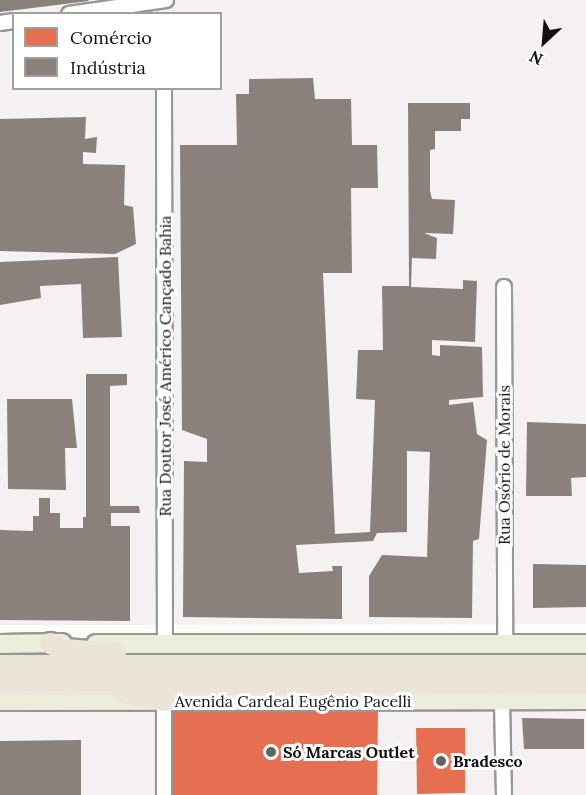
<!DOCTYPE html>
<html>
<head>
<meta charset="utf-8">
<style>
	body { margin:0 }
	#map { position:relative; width:586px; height:795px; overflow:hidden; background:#fcfdf7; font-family:Lora,serif }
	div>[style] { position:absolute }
	.industrial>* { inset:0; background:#f5f0f2 }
	.shops>* { inset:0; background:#e76f51 }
	.industry>* { inset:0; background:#8a817c }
	.roads { filter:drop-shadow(2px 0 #979795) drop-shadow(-2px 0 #979795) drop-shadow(0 2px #979795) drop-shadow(0 -2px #979795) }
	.minor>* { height:14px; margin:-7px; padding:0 7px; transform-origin:7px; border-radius:7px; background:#fffffe }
	.major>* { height:18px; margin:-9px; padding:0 9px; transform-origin:9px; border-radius:9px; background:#ededdc }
	.highway>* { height:21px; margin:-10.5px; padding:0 10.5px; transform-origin:10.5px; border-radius:10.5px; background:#eae5d8 }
	.dots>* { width:16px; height:16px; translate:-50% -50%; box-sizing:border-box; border:3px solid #fff; border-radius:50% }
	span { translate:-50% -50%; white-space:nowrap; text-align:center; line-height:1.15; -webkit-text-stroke:6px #fff; paint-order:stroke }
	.street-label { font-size:16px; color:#111 }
	.poi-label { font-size:16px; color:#111; font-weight:700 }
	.left { translate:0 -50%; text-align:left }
	.legend { position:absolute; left:12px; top:12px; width:210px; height:78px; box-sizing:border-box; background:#fff; border:2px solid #a0a0a0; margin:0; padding:8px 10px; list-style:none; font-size:18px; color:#111 }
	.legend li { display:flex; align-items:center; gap:12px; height:30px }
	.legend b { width:30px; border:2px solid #a0a0a0 }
	.north { position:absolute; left:514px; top:12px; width:60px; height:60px; -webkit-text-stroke:4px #fff; paint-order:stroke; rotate:206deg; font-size:16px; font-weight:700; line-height:24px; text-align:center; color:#111 }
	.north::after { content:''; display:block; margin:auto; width:21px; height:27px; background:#111; clip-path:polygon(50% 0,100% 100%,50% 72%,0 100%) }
</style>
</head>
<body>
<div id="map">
	<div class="industrial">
		<div style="clip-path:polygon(evenodd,0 0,586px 0,586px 624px,0 625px,0 0,14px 14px,220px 14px,220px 88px,14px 88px,14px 14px)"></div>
		<div style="clip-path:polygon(586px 709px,586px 795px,0 795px,0 710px)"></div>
	</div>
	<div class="shops">
		<div style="clip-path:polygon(165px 706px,378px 709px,377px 795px,164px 795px)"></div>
		<div style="clip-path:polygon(416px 728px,465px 728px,465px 793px,417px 794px)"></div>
	</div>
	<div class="industry">
		<div style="clip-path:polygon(0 0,88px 0,89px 1px,0 12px)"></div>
		<div style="clip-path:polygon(313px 78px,315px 99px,351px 99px,352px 145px,377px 145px,378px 188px,351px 188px,352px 273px,323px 273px,335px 534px,370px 532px,375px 400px,356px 399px,358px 350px,383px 350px,382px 286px,409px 286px,408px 103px,470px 103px,470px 119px,461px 119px,461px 131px,435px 131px,435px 149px,430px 150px,430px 191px,432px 199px,455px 200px,453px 234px,424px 233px,437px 238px,436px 259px,412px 258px,411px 287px,463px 289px,463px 280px,477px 281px,475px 342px,432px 340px,432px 355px,440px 356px,440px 345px,482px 347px,483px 397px,449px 400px,449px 405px,473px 402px,477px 434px,487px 440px,479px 539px,473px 541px,472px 618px,369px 617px,369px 576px,382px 555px,427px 557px,430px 452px,407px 451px,407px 532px,377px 533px,373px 541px,296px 545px,299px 573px,333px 571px,332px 566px,342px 566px,342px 619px,183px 617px,184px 461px,207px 462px,207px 439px,182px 430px,180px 145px,237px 145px,236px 94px,249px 94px,249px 79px)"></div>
		<div style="clip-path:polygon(86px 117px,85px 139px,97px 137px,96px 153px,83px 152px,83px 164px,125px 165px,124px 205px,133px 207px,136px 244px,115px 254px,0 251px,0 119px)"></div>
		<div style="clip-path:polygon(118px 257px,122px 337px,83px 338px,81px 284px,40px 286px,41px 298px,0 305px,0 262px)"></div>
		<div style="clip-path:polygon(86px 374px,127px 374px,127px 385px,110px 386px,110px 506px,139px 506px,140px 513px,111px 513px,111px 526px,130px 526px,130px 621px,0 620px,0 530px,33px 531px,33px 516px,39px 516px,39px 498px,50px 498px,50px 513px,60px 513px,60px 528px,83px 528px,83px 517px,86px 517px)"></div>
		<div style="clip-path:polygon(7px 399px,72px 399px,77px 448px,65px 448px,66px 490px,8px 489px)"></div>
		<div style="clip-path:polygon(527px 422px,586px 424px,586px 477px,571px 478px,572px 496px,526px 496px)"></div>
		<div style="clip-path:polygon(533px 564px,586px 565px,586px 607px,533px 608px)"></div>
		<div style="clip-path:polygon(522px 718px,584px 719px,584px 749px,524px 749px)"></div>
		<div style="clip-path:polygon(81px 740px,81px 795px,0 795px,0 741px)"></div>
	</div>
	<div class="roads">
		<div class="minor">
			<div style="left:69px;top:14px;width:98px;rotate:-8.2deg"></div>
			<div style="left:0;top:23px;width:14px;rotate:-8deg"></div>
			<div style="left:164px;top:88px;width:556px;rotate:89.9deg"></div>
			<div style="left:504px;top:287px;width:357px;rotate:89.8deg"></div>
			<div style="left:164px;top:700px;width:95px;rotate:90deg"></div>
			<div style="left:502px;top:701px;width:94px;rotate:88.8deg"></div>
		</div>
		<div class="major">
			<div style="left:0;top:644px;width:62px;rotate:-0.9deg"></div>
			<div style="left:96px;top:644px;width:490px"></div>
			<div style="left:0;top:701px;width:586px;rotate:-0.1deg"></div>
		</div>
		<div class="highway">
			<div style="left:50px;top:643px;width:15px;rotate:23deg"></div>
			<div style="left:64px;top:649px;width:51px;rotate:4.5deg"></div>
			<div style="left:0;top:665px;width:586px"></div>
			<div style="left:0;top:684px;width:586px;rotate:-0.1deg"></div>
			<div style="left:123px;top:692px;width:42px;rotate:11deg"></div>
		</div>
	</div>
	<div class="dots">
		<div style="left:271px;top:752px;background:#636462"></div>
		<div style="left:441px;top:761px;background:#636462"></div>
	</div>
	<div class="street-label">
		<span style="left:165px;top:366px;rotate:-90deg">Rua Doutor José Américo Cançado Bahia</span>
		<span style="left:504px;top:465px;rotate:-90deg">Rua Osório de Morais</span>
		<span style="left:293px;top:701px">Avenida Cardeal Eugênio Pacelli</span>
	</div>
	<div class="poi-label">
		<span class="left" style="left:283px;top:752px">Só Marcas Outlet</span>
		<span class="left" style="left:453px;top:761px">Bradesco</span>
	</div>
	<ul class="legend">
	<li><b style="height:16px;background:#e76f51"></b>Comércio</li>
	<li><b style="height:16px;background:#8a817c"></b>Indústria</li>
	</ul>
	<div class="north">N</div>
</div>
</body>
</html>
